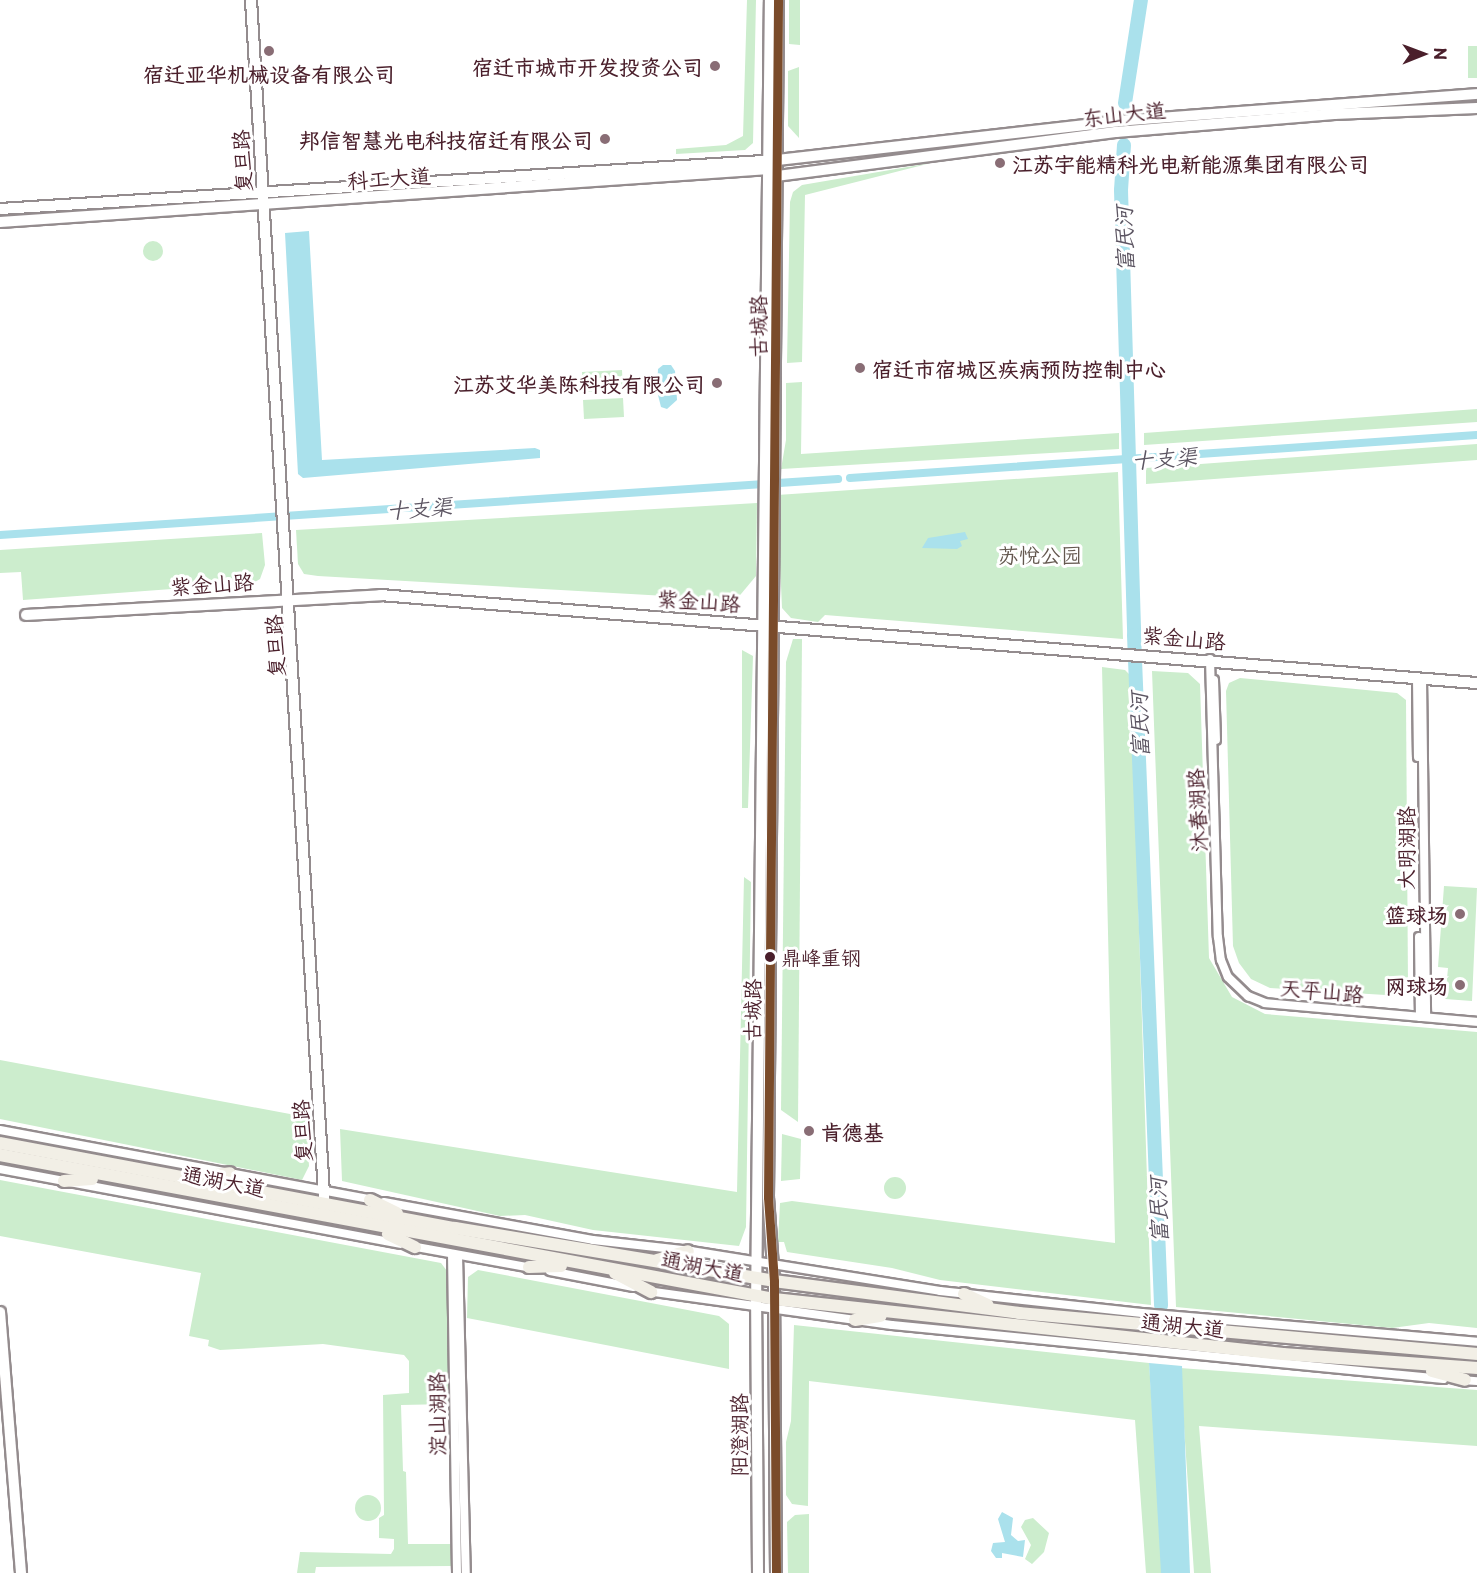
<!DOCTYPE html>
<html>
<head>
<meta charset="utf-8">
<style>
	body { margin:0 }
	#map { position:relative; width:1477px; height:1573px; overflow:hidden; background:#fff; font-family:"Playpen Sans","LXGW WenKai TC",sans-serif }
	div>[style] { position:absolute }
	.green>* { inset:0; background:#ccedcd }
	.round { border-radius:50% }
	.water>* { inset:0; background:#aae1ec }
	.canal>* { height:8px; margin:-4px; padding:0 4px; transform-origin:4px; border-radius:4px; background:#aae1ec }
	.river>* { height:14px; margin:-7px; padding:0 7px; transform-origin:7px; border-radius:7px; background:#aae1ec }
	.roads { filter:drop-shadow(2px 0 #948c8e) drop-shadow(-2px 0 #948c8e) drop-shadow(0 2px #948c8e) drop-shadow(0 -2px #948c8e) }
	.street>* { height:8px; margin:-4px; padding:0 4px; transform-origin:4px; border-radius:4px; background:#fff }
	.secondary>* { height:10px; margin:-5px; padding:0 5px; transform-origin:5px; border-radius:5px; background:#fff }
	.primary>* { height:12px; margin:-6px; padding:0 6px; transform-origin:6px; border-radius:6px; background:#f2efe6 }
	.bus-1>* { height:9px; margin:-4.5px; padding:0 4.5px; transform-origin:4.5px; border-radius:4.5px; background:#7a4b2a }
	.dots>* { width:16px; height:16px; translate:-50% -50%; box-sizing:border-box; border:3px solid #fff; border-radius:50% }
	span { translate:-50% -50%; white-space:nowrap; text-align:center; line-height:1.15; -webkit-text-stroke:6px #fff; paint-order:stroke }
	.bus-label { font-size:20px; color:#4a1f2b }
	.left { translate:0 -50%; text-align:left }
	.poi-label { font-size:21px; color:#4a1f2b; font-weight:700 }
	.right { translate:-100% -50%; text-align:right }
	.street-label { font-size:21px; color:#4a1f2b }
	.park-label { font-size:21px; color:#64584f }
	.water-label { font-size:22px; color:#5c5562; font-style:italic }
	.north { position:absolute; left:1393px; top:24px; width:60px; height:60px; -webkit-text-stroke:4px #fff; paint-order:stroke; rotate:89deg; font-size:16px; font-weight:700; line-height:24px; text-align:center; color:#4a1f2b }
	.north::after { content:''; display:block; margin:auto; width:21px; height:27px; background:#4a1f2b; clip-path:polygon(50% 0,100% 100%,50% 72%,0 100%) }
</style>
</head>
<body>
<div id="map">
	<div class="green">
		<div style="clip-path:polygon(747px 0,756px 0,753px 143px,745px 150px,676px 154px,676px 149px,726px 145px,743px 136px)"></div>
		<div style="clip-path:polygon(789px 0,800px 0,800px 45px,789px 44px)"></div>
		<div style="clip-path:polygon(1468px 46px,1477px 46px,1477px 78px,1468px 78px)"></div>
		<div style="clip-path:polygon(799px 67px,799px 138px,788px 126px,788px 71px)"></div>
		<div style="clip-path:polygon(931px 163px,805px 195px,802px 362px,787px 363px,790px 202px,793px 192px,802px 185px)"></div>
		<div class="round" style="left:143px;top:241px;width:20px;height:20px"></div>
		<div style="clip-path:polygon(622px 370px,623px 390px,583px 392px,582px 372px)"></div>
		<div style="clip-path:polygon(802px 382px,801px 454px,1119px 433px,1119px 449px,781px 469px,786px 440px,786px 383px)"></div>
		<div style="clip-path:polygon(623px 398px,624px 417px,584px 419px,583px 400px)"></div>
		<div style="clip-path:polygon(1477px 409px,1477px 422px,1144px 445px,1144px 433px)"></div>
		<div style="clip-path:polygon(1477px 444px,1477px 460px,1146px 484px,1146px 468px)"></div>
		<div style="clip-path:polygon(1118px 472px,1123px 639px,825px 615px,818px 622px,791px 618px,782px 608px,777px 495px)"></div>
		<div style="clip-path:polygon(757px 503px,756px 576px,736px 600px,318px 576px,304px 574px,298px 564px,296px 530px)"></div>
		<div style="clip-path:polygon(262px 533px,265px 565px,260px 579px,253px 583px,23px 600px,21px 572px,0 573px,0 550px)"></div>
		<div style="clip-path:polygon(793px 639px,802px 639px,798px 1122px,781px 1110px,786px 662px)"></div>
		<div style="clip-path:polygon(742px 650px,753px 656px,748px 808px,742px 808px)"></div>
		<div style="clip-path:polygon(1102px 667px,1125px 670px,1131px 676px,1151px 1305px,940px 1280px,892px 1268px,787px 1252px,784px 1242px,778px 1242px,780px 1203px,792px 1201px,1115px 1243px)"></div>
		<div style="clip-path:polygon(1152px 671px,1188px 673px,1200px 684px,1209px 958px,1232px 997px,1265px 1014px,1477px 1032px,1477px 1328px,1429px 1323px,1392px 1328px,1176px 1307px)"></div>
		<div style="clip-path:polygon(1240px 678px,1397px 693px,1406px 700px,1408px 986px,1402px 996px,1270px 988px,1251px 979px,1239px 963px,1233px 946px,1226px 691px,1229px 683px)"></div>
		<div style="clip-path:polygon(744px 877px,751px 882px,746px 1227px,739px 1246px,593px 1230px,525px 1215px,500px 1216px,342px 1181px,340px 1129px,737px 1192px)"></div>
		<div style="clip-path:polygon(1444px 886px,1477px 888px,1472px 1001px,1445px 999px,1448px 968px,1438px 967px)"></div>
		<div style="clip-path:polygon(0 1060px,306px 1117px,309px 1166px,302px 1180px,0 1119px)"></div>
		<div style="clip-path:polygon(782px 1134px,801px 1139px,800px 1179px,781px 1181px)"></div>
		<div class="round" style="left:884px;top:1177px;width:22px;height:22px"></div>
		<div style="clip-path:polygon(0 1180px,441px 1263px,447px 1271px,449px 1404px,401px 1405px,403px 1471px,406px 1472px,408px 1544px,452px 1544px,452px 1566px,316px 1567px,315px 1573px,297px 1573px,300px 1552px,391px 1554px,394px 1549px,394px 1539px,379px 1538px,379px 1518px,384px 1515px,383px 1395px,409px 1393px,409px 1361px,404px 1355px,323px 1344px,220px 1350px,208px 1346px,209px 1340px,189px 1336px,201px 1273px,0 1236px)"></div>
		<div style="clip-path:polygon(478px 1270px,719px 1316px,729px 1324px,729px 1369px,467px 1318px,468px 1277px)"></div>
		<div style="clip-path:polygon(794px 1325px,1149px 1363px,1164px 1573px,1146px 1573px,1135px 1420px,809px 1381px,808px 1506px,792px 1504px,786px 1495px,786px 1442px,791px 1421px)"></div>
		<div style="clip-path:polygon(1180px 1368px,1477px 1390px,1477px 1446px,1199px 1426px,1211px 1573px,1194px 1573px)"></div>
		<div class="round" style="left:355px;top:1495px;width:26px;height:26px"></div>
		<div style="clip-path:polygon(809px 1514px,809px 1573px,788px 1573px,787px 1522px,795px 1515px)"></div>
		<div style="clip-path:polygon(1033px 1518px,1049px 1533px,1044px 1552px,1032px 1564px,1025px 1559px,1031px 1545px,1021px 1527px,1025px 1520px)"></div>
	</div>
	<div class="water">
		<div style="clip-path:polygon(309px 231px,322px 460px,535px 448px,540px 450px,540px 458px,303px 478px,298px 474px,285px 233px)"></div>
		<div style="clip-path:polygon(663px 365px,671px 365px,675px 371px,677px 400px,667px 409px,661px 407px,657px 391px,658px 369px)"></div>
		<div style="clip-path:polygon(965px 532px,968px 539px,960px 541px,962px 546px,957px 549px,922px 548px,928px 538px)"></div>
		<div style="clip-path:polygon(1149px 1363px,1182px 1366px,1190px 1573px,1161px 1573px)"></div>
		<div style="clip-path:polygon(1002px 1512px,1013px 1518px,1011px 1535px,1018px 1541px,1025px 1540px,1023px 1557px,1002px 1553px,1002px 1558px,996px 1558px,991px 1551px,993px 1543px,1005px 1542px,998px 1519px)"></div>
	</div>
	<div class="canal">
		<div style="left:850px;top:478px;width:628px;rotate:-3.92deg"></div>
		<div style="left:0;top:535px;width:840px;rotate:-3.82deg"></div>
	</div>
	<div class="river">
		<div style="left:1125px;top:103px;width:104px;rotate:-81.2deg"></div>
		<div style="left:1124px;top:145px;width:45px;rotate:93.8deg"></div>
		<div style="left:1121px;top:190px;width:445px;rotate:88.3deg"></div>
		<div style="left:1134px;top:635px;width:671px;rotate:87.69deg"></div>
	</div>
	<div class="roads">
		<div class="street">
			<div style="left:1210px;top:659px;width:278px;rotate:88.4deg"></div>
			<div style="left:1218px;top:937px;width:23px;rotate:83deg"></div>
			<div style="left:1221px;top:960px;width:18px;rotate:68deg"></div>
			<div style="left:1228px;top:977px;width:28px;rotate:44deg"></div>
			<div style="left:1248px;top:996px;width:18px;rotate:22deg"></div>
			<div style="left:1265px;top:1003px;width:213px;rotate:5.1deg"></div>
			<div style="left:1422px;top:678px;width:339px;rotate:89.3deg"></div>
			<div style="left:1417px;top:679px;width:78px;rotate:89.3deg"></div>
			<div style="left:1214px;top:680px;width:60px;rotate:88.1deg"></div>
			<div style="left:1419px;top:937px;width:80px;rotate:89.3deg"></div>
			<div style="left:0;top:1130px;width:380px;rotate:10.6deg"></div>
			<div style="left:0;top:1169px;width:407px;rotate:10.6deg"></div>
			<div style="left:384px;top:1202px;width:212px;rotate:10.3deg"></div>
			<div style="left:593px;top:1240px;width:99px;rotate:6.4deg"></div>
			<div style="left:691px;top:1251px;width:252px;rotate:9.1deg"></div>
			<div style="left:940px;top:1291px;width:203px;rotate:6.2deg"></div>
			<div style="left:1142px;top:1313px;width:336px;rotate:4.9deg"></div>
			<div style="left:411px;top:1246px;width:123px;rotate:10.3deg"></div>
			<div style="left:452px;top:1254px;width:319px;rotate:89.1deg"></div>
			<div style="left:458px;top:1255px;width:318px;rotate:88.6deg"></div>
			<div style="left:550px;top:1271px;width:85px;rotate:10.9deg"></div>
			<div style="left:647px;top:1291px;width:247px;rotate:7.9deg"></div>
			<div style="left:892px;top:1325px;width:554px;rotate:5.6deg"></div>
			<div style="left:1461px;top:1380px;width:16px;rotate:4deg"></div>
		</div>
		<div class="secondary">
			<div style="left:251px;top:0;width:1211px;rotate:86.5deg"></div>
			<div style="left:0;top:209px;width:780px;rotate:-3.6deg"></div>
			<div style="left:778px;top:160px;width:342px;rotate:-6.5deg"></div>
			<div style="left:1118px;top:121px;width:360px;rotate:-4.3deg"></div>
			<div style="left:0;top:222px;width:771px;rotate:-3.94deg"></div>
			<div style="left:769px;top:169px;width:11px;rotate:41deg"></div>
			<div style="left:777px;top:176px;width:342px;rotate:-7.4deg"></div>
			<div style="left:1116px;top:132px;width:219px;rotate:-4.7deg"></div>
			<div style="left:1334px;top:114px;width:143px;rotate:-2.4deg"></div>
			<div style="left:26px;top:615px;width:355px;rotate:-3.2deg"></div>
			<div style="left:380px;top:595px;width:1101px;rotate:4.59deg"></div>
			<div style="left:0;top:1312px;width:262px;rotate:85.4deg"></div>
			<div style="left:758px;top:1573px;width:266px;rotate:-90.4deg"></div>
			<div style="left:756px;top:1307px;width:1307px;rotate:-89.39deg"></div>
			<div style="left:776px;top:1573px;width:292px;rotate:-90.4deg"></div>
			<div style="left:774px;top:1281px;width:84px;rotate:-94.1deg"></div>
			<div style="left:768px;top:1197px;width:1197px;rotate:-89.52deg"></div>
		</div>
		<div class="primary">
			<div style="left:0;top:1143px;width:463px;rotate:10.6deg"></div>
			<div style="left:455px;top:1228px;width:323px;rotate:9.4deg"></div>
			<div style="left:774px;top:1281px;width:247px;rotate:7.4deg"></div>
			<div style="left:1019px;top:1313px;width:460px;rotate:5.1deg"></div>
			<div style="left:0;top:1155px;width:787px;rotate:10.54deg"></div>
			<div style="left:774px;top:1299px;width:512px;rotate:6.17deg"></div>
			<div style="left:1283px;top:1354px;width:195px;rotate:4.1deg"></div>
			<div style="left:199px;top:1177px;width:31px;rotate:-7deg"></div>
			<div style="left:64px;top:1181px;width:28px;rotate:-4deg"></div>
			<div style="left:370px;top:1200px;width:30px;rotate:26deg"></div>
			<div style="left:388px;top:1234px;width:30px;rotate:26deg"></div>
			<div style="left:657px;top:1260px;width:32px;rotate:-16deg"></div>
			<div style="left:529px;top:1267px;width:32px;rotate:-2deg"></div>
			<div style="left:615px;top:1273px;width:41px;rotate:27.8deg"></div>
			<div style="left:964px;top:1294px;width:26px;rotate:25deg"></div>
			<div style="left:855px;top:1320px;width:26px;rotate:-9deg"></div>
			<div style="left:1432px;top:1371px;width:34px;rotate:15deg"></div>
		</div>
	</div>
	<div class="bus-1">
		<div style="left:776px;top:1573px;width:292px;rotate:-90.4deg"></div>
		<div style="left:774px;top:1281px;width:84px;rotate:-94.1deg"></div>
		<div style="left:768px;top:1197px;width:1197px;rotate:-89.52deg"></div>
	</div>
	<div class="dots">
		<div style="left:269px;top:51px;background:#896d75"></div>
		<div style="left:715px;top:66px;background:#896d75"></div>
		<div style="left:605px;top:139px;background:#896d75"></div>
		<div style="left:1000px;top:163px;background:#896d75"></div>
		<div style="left:860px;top:368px;background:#896d75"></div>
		<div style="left:717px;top:383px;background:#896d75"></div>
		<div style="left:1460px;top:914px;background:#896d75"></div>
		<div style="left:770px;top:957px;background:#4a1f2b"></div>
		<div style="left:1460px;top:985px;background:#896d75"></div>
		<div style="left:809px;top:1131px;background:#896d75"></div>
	</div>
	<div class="bus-label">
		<span class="left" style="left:781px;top:957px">鼎峰重钢</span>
	</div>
	<div class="poi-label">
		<span class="right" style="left:703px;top:66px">宿迁市城市开发投资公司</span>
		<span style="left:269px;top:73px">宿迁亚华机械设备有限公司</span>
		<span class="right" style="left:593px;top:139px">邦信智慧光电科技宿迁有限公司</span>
		<span class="left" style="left:1012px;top:163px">江苏宇能精科光电新能源集团有限公司</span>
		<span class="left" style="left:872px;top:368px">宿迁市宿城区疾病预防控制中心</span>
		<span class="right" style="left:705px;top:383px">江苏艾华美陈科技有限公司</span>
		<span class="right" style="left:1448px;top:914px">篮球场</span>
		<span class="right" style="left:1448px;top:985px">网球场</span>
		<span class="left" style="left:821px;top:1131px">肯德基</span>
	</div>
	<div class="street-label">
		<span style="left:1124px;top:113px;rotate:-6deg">东山大道</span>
		<span style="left:241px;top:161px;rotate:-93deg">复旦路</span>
		<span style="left:389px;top:177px;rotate:-4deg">科工大道</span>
		<span style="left:757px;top:326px;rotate:-90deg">古城路</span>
		<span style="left:212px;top:583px;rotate:-4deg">紫金山路</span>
		<span style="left:699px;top:600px;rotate:4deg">紫金山路</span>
		<span style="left:1184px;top:637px;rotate:5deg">紫金山路</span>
		<span style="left:274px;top:646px;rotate:-93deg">复旦路</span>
		<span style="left:1196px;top:810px;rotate:-93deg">沐春湖路</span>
		<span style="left:1405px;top:848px;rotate:-90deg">大明湖路</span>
		<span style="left:1322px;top:990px;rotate:5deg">天平山路</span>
		<span style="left:751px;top:1010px;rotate:-89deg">古城路</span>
		<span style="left:301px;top:1131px;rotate:-93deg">复旦路</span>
		<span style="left:224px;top:1180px;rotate:11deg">通湖大道</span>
		<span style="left:703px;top:1265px;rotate:11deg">通湖大道</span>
		<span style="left:1183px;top:1324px;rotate:6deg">通湖大道</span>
		<span style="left:436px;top:1414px;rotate:-91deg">淀山湖路</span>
		<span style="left:738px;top:1435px;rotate:-90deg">阳澄湖路</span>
	</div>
	<div class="park-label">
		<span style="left:1040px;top:554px">苏悦公园</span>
	</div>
	<div class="water-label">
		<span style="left:1123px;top:239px;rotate:-92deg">富民河</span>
		<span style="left:1164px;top:457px;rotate:-4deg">十支渠</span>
		<span style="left:419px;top:507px;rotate:-4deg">十支渠</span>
		<span style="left:1138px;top:725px;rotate:-92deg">富民河</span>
		<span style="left:1157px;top:1210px;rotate:-92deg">富民河</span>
	</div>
	<div class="north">N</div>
</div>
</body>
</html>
